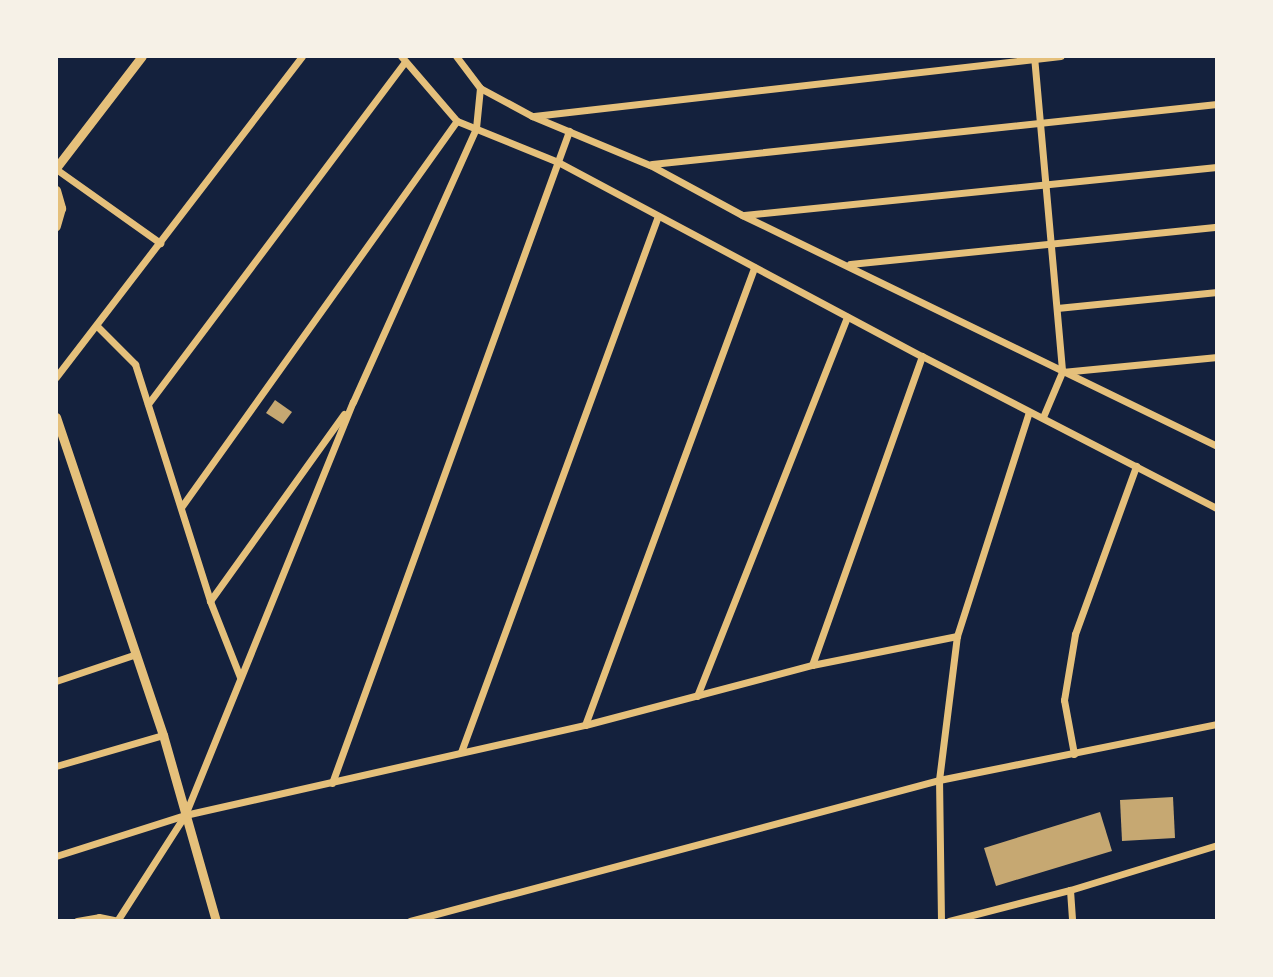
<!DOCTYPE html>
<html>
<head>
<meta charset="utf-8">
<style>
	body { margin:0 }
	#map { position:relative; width:1273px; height:977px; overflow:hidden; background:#14213d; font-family:Lora,serif }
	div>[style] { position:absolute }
	.building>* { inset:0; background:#c6a872 }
	.minor>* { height:7px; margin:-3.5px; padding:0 3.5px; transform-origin:3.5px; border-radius:3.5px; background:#e5c07b }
	.tertiary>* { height:9px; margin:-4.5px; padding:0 4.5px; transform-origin:4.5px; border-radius:4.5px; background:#e5c07b }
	span { translate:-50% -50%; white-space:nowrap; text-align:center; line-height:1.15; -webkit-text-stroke:6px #f6f1e7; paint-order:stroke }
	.frame { position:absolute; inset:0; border:58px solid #f6f1e7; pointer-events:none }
</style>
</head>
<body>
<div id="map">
	<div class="building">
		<div style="clip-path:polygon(275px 400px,292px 412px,283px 424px,266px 413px)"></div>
		<div style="clip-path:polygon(1173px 797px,1175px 838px,1122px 841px,1120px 800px)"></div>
		<div style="clip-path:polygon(1100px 812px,1112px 851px,996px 886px,984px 848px)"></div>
	</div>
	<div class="minor">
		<div style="left:401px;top:56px;width:86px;rotate:49.3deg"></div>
		<div style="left:457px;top:121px;width:109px;rotate:22.1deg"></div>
		<div style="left:558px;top:162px;width:412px;rotate:28.1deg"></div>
		<div style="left:922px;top:356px;width:332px;rotate:27.3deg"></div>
		<div style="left:456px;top:56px;width:40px;rotate:53deg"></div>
		<div style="left:480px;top:88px;width:59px;rotate:28.3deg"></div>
		<div style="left:532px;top:116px;width:128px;rotate:22.6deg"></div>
		<div style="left:650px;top:165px;width:105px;rotate:28.5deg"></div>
		<div style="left:742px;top:215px;width:528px;rotate:25.93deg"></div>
		<div style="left:1034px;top:56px;width:317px;rotate:84.9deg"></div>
		<div style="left:1062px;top:372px;width:156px;rotate:-5.5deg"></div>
		<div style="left:534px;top:116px;width:530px;rotate:-6.5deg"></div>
		<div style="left:652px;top:164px;width:568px;rotate:-6.06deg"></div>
		<div style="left:56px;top:169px;width:128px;rotate:35.4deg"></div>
		<div style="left:744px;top:215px;width:475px;rotate:-5.8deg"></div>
		<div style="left:850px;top:264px;width:369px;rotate:-5.8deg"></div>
		<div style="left:1057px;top:308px;width:161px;rotate:-5.7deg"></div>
		<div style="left:97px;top:326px;width:54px;rotate:45deg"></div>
		<div style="left:135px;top:364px;width:249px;rotate:72.4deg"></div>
		<div style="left:210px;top:601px;width:82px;rotate:68.5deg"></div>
		<div style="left:56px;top:377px;width:404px;rotate:-52.5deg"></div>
		<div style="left:148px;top:404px;width:428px;rotate:-53.1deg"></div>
		<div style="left:1043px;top:417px;width:49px;rotate:-67.1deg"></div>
		<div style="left:182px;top:506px;width:473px;rotate:-54.5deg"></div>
		<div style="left:210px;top:601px;width:230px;rotate:-54.4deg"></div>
		<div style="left:812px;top:665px;width:328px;rotate:-70.4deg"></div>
		<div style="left:56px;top:681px;width:84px;rotate:-18.6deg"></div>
		<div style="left:697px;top:696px;width:408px;rotate:-68.4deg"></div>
		<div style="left:585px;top:725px;width:488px;rotate:-69.7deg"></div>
		<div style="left:461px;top:752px;width:571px;rotate:-69.82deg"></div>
		<div style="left:1074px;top:754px;width:55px;rotate:-100.5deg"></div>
		<div style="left:1064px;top:700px;width:67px;rotate:-80.5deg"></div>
		<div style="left:1075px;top:634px;width:179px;rotate:-70deg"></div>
		<div style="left:56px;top:766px;width:111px;rotate:-16.2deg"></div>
		<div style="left:332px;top:783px;width:694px;rotate:-70.02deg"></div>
		<div style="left:56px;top:856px;width:135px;rotate:-17.6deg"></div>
		<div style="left:185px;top:815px;width:410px;rotate:-12.7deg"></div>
		<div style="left:585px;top:725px;width:235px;rotate:-14.8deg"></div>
		<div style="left:812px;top:665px;width:148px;rotate:-11.3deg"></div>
		<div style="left:1070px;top:890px;width:31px;rotate:86deg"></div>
		<div style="left:77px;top:921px;width:22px;rotate:-10deg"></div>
		<div style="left:99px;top:917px;width:20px;rotate:11deg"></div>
		<div style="left:117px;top:921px;width:126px;rotate:-57.3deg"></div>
		<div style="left:185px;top:815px;width:446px;rotate:-67.9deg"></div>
		<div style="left:353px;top:402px;width:300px;rotate:-65.8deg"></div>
		<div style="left:476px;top:128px;width:40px;rotate:-84.3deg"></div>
		<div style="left:410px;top:921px;width:547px;rotate:-14.92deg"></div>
		<div style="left:939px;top:780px;width:284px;rotate:-11.4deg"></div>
		<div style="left:941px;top:921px;width:141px;rotate:-90.8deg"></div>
		<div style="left:939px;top:780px;width:145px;rotate:-82.9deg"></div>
		<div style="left:957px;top:636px;width:235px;rotate:-72.2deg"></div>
		<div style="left:949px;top:921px;width:125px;rotate:-14.4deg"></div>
		<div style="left:1070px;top:890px;width:154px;rotate:-17deg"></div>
	</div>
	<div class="tertiary">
		<div style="left:56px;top:168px;width:141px;rotate:-52.5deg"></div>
		<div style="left:56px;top:190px;width:19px;rotate:74deg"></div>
		<div style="left:61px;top:208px;width:19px;rotate:106deg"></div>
		<div style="left:56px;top:417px;width:336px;rotate:71.4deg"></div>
		<div style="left:163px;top:735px;width:193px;rotate:74.1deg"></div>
	</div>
	<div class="frame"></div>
</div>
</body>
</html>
